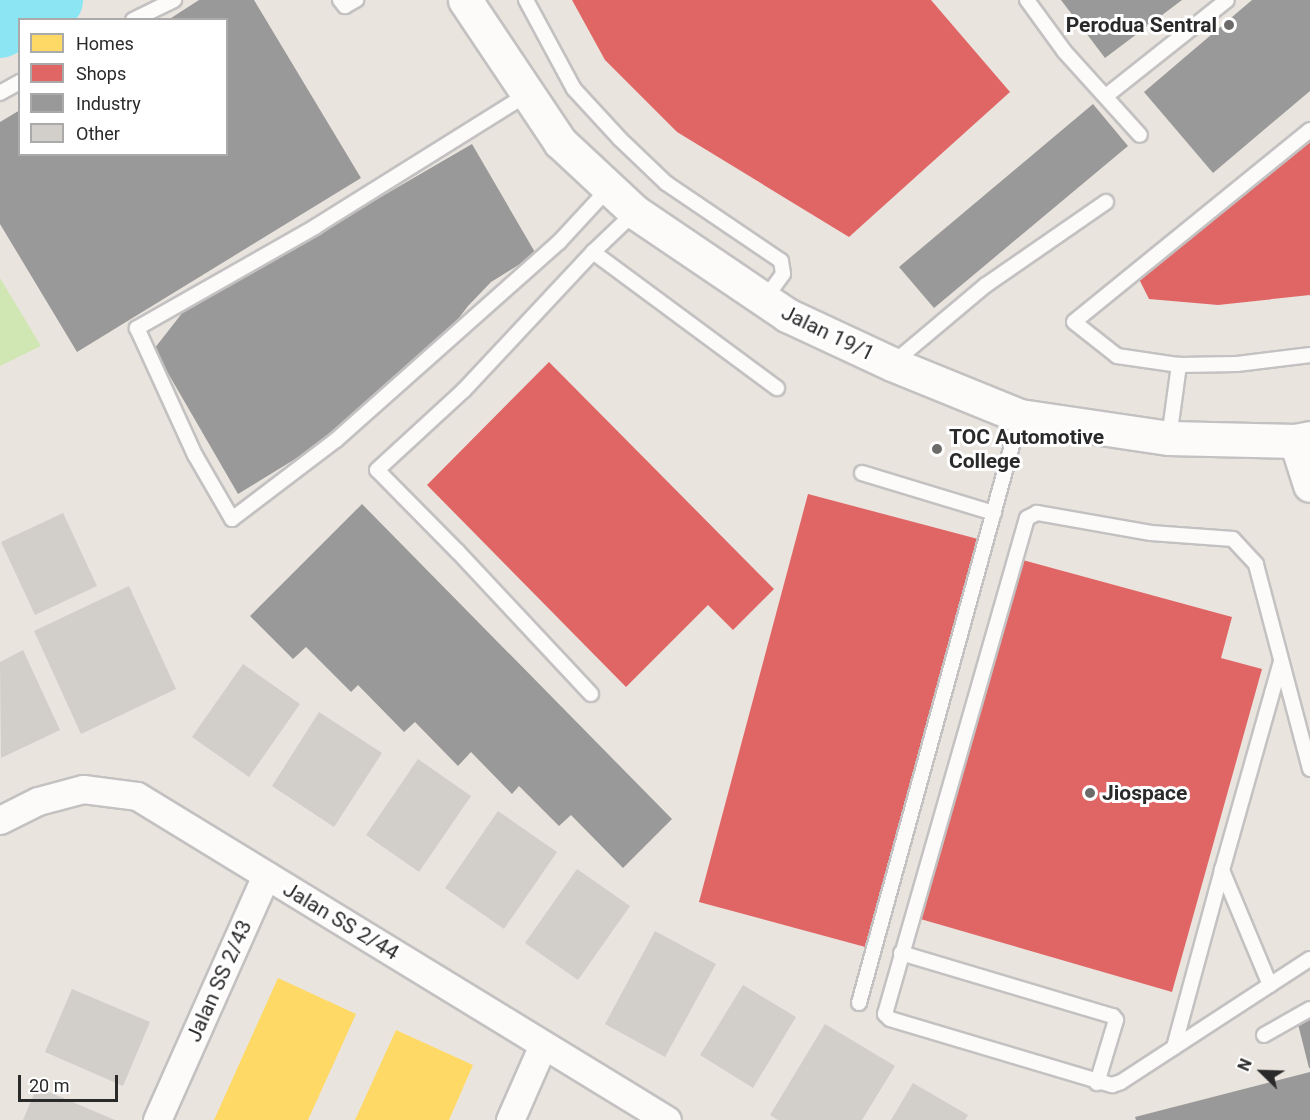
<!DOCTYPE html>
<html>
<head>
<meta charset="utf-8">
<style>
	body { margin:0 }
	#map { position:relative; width:1310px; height:1120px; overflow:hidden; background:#eae4de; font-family:Roboto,sans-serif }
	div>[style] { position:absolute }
	.green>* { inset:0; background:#d0e7b4 }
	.homes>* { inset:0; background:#ffd966 }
	.shops>* { inset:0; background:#e06666 }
	.industry>* { inset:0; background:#999 }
	.river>* { height:60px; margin:-30px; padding:0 30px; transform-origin:30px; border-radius:30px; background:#8ce5f2 }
	.building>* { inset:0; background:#d2ceca }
	.roads { filter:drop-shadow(2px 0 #c3c1c1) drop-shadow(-2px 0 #c3c1c1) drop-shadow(0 2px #c3c1c1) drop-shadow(0 -2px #c3c1c1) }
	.service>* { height:14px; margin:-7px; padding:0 7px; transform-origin:7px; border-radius:7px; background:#fcfbfa }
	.minor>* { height:27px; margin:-13.5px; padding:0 13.5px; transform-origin:13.5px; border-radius:13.5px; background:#fcfbfa }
	.tertiary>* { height:33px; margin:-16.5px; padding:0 16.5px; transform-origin:16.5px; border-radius:16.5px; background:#fcfbfa }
	.secondary>* { height:33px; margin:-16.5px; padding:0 16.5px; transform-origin:16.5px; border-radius:16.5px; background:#fcfbfa }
	.dots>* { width:16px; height:16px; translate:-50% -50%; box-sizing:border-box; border:3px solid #fff; border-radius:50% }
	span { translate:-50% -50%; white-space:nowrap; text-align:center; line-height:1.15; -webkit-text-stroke:6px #fff; paint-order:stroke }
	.poi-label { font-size:21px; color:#2a2a2a; font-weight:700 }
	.right { translate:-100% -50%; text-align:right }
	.left { translate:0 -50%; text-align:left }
	.street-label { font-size:21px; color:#2a2a2a }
	.legend { position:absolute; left:18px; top:18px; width:210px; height:138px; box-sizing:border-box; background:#fff; border:2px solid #aaa; margin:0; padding:8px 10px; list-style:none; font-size:18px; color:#2a2a2a }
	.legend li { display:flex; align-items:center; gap:12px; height:30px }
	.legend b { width:30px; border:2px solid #aaa }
	.north { position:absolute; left:1232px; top:1042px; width:60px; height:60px; -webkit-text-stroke:4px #fff; paint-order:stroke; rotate:293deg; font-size:16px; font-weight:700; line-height:24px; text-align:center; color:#2a2a2a }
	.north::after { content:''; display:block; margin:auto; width:21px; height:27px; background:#2a2a2a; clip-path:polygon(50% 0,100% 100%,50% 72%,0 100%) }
	.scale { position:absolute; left:18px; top:1075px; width:100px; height:27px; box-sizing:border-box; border:3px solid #2a2a2a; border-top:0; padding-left:8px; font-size:18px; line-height:21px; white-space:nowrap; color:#2a2a2a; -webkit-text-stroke:4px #fff; paint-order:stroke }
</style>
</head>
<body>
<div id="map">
	<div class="green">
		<div style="clip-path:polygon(0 278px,41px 346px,0 366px)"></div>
	</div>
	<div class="homes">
		<div style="clip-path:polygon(278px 978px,356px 1014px,308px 1120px,214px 1120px)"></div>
		<div style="clip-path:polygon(396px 1030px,473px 1065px,449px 1120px,355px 1120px)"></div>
	</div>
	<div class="shops">
		<div style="clip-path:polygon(572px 0,931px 0,1010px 92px,849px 237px,677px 132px,605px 60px)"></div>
		<div style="clip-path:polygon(1310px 141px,1310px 295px,1218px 305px,1149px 299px,1139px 279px)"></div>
		<div style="clip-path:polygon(549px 362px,774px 589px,733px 630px,708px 605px,626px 687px,427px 485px)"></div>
		<div style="clip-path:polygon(808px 494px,978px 539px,869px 948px,699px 902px)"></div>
		<div style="clip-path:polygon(1019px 559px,1232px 617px,1221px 658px,1262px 669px,1172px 992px,917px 918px)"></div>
	</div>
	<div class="industry">
		<div style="clip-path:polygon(199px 0,254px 0,361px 178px,77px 352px,0 224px,0 122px,20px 110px,20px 154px,226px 154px,226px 20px,168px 20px)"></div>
		<div style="clip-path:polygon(1061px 0,1182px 0,1105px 58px)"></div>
		<div style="clip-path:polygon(1252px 0,1310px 0,1310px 91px,1213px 173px,1144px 92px)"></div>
		<div style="clip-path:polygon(1093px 104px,1128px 146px,934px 308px,899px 267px)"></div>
		<div style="clip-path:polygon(472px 144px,536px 254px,491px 282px,468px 306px,401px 394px,238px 494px,154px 349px,183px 312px)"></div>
		<div style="clip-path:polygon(362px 504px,672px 819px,623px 868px,571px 815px,559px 826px,519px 786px,512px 794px,471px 752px,458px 766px,415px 722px,404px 732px,358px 685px,351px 692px,306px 647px,293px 659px,250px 616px)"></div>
		<div style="clip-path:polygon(1310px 1017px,1310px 1068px,1309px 1068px,1297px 1020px)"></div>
		<div style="clip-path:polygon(1310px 1072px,1310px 1120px,1136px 1120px,1135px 1117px)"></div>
	</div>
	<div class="river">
		<div style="left:0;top:28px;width:60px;rotate:-27.8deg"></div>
	</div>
	<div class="building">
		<div style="clip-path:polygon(63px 513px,97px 586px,35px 615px,1px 542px)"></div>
		<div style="clip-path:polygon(129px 586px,176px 689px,81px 734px,34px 631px)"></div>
		<div style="clip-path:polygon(23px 650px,60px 730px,1px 758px,0 662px)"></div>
		<div style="clip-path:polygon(243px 664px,300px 704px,249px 777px,192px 737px)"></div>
		<div style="clip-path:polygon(319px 712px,382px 753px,334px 827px,272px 786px)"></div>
		<div style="clip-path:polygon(418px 759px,471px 796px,419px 872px,366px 835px)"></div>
		<div style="clip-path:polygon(498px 811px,557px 852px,504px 929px,445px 888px)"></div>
		<div style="clip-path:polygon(577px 869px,630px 906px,578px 980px,525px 943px)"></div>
		<div style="clip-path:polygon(655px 931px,716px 964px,665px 1057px,605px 1024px)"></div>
		<div style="clip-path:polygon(743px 985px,796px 1017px,753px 1088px,700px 1055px)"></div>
		<div style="clip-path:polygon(72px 989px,150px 1022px,123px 1086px,45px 1052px)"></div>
		<div style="clip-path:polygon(825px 1024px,895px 1066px,862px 1120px,778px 1120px,770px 1115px)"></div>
		<div style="clip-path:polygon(913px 1083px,968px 1115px,965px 1120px,891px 1120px)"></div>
		<div style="clip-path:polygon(37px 1087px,115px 1120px,23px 1120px)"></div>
	</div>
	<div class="roads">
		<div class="service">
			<div style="left:340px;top:0;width:8px;rotate:50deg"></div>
			<div style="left:345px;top:6px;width:13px;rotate:-29deg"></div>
			<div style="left:526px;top:0;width:101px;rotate:61.7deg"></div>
			<div style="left:574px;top:89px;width:68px;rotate:47.4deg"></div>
			<div style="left:620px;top:139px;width:64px;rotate:43.7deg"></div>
			<div style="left:666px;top:183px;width:139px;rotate:34.1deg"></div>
			<div style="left:781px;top:261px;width:13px;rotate:81deg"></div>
			<div style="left:783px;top:274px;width:32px;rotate:126deg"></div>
			<div style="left:1027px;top:0;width:63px;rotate:54deg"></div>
			<div style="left:1064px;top:51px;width:113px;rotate:47.9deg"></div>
			<div style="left:133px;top:20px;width:46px;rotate:-26deg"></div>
			<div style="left:0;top:93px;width:23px;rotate:-29deg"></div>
			<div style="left:526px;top:95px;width:249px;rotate:148deg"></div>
			<div style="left:315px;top:227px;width:205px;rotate:150.4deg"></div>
			<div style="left:137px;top:328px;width:140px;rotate:65.5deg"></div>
			<div style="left:195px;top:455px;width:74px;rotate:60deg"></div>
			<div style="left:232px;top:519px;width:131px;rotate:-37.2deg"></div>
			<div style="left:336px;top:440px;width:298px;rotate:-41.6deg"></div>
			<div style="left:559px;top:242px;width:74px;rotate:-47.2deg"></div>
			<div style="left:1106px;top:96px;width:154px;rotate:-38.4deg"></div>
			<div style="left:1310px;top:130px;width:304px;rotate:140.9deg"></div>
			<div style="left:1074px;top:322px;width:55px;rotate:38.3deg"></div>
			<div style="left:1117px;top:356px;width:63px;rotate:8.3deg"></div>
			<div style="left:1179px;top:365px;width:58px;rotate:-1deg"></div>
			<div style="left:1237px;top:364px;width:74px;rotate:-7deg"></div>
			<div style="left:593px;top:252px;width:229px;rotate:36.5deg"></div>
			<div style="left:893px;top:363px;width:121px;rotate:-40deg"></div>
			<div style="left:986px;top:285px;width:146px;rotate:-34.7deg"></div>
			<div style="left:1169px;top:438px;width:74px;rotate:-82.2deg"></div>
			<div style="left:862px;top:473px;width:138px;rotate:16.9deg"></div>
			<div style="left:591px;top:694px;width:195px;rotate:-133.1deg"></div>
			<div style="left:458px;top:552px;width:115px;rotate:-134.6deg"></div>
			<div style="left:377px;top:470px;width:118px;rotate:-42.6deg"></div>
			<div style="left:464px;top:390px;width:189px;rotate:-46.9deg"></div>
			<div style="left:593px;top:252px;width:58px;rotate:-43.6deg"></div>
			<div style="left:1310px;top:769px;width:212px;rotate:-104.8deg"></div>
			<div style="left:1256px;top:564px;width:34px;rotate:-133deg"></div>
			<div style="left:1233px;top:539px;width:82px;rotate:-175.8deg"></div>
			<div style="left:1151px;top:533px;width:116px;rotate:-170deg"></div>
			<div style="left:1037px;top:513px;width:11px;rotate:153deg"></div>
			<div style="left:1027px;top:518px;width:516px;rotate:105.98deg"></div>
			<div style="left:885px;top:1014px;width:7px;rotate:45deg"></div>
			<div style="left:890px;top:1019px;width:232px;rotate:16.6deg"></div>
			<div style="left:1112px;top:1085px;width:9px;rotate:-18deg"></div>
			<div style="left:1121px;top:1082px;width:225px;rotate:-33.1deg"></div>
			<div style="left:901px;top:953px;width:221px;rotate:16.6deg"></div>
			<div style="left:1113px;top:1016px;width:5px;rotate:53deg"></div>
			<div style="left:1116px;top:1020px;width:66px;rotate:106.8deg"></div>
			<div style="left:1270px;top:985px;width:125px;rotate:-112.7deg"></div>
			<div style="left:1222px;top:870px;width:216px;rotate:-74.2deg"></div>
			<div style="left:859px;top:1003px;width:609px;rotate:-74.66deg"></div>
			<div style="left:1264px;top:1035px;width:53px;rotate:-29.5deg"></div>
			<div style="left:1174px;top:1047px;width:183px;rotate:-74.8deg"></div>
		</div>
		<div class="minor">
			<div style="left:0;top:820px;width:42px;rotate:-26.6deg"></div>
			<div style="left:38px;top:801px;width:47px;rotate:-14.9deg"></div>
			<div style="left:83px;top:789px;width:54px;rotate:7.4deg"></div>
			<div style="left:137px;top:796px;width:621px;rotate:31.44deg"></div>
			<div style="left:157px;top:1120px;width:268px;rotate:-66deg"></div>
			<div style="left:510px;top:1120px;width:82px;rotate:-66.3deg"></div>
		</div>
		<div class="tertiary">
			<div style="left:1296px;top:441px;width:46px;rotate:72.3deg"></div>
		</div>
		<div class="secondary">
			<div style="left:465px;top:0;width:171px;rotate:56.2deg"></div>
			<div style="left:560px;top:142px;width:103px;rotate:43deg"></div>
			<div style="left:635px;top:212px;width:184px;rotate:34.1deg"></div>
			<div style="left:787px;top:315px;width:116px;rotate:25deg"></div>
			<div style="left:892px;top:364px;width:138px;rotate:22.1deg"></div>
			<div style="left:1020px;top:416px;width:151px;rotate:8.4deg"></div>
			<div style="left:1169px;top:438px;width:127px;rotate:1.4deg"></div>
			<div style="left:1296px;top:441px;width:14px;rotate:-12deg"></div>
		</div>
	</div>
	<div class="dots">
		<div style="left:1229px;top:25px;background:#6d6b69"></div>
		<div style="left:937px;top:449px;background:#6d6b69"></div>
		<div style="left:1090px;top:793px;background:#6d6b69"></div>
	</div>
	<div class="poi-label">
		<span class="right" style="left:1217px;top:25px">Perodua Sentral</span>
		<span class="left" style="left:949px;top:449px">TOC Automotive<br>College</span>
		<span class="left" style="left:1102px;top:793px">Jiospace</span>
	</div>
	<div class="street-label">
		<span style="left:828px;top:333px;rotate:26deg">Jalan 19/1</span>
		<span style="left:341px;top:921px;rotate:31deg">Jalan SS 2/44</span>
		<span style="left:219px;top:981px;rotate:-66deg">Jalan SS 2/43</span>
	</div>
	<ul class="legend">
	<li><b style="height:16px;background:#ffd966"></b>Homes</li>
	<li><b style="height:16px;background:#e06666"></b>Shops</li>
	<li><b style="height:16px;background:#999"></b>Industry</li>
	<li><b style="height:16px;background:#d2ceca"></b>Other</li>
	</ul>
	<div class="north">N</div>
	<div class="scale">20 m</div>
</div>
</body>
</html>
